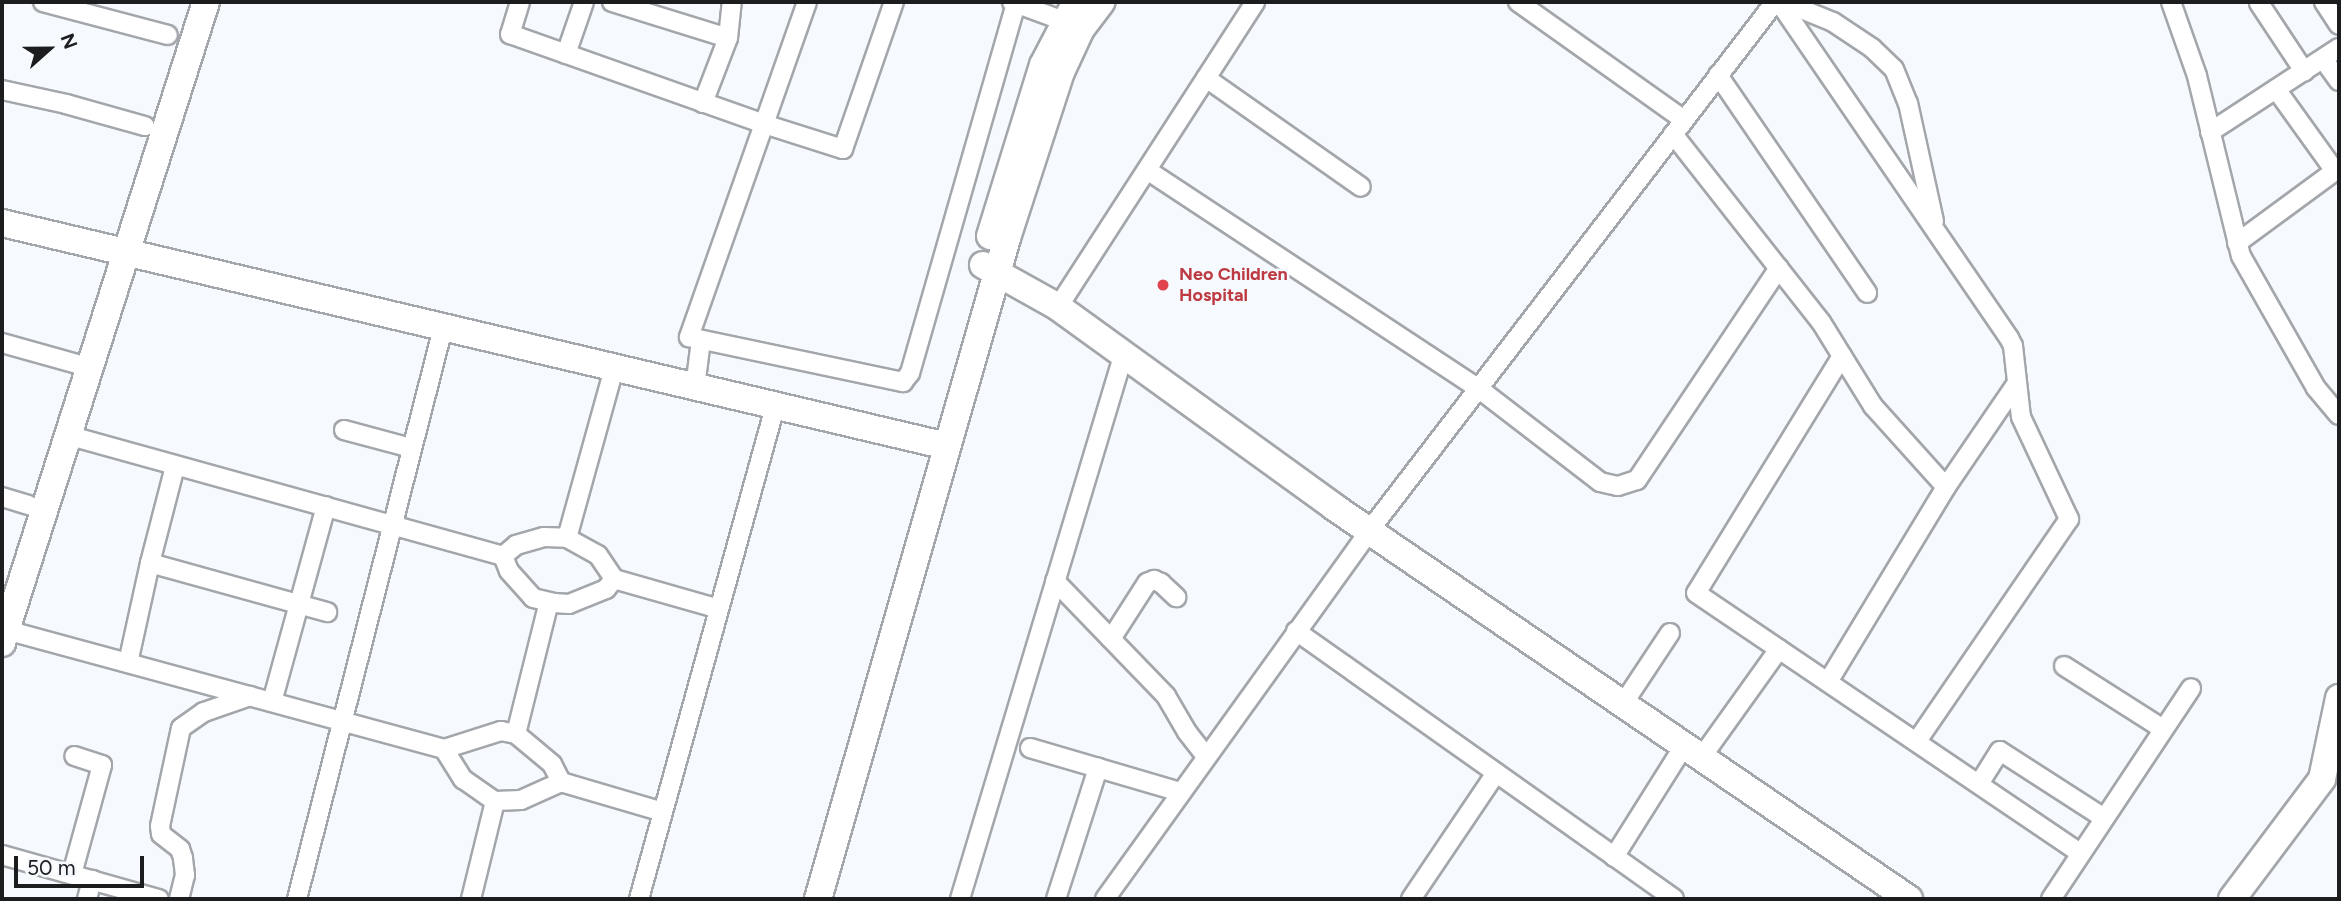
<!DOCTYPE html>
<html>
<head>
<meta charset="utf-8">
<style>
	body { margin:0 }
	#map { position:relative; width:2341px; height:901px; overflow:hidden; background:#f6f9fd; font-family:Figtree,sans-serif }
	div>[style] { position:absolute }
	.roads { filter:drop-shadow(2px 0 #a3a6aa) drop-shadow(-2px 0 #a3a6aa) drop-shadow(0 2px #a3a6aa) drop-shadow(0 -2px #a3a6aa) }
	.street>* { height:18px; margin:-9px; padding:0 9px; transform-origin:9px; border-radius:9px; background:#fff }
	.secondary>* { height:26px; margin:-13px; padding:0 13px; transform-origin:13px; border-radius:13px; background:#fff }
	.dots>* { width:19px; height:19px; translate:-50% -50%; box-sizing:border-box; border:4px solid #f6f9fd; border-radius:50% }
	span { translate:-50% -50%; white-space:nowrap; text-align:center; line-height:1.15; -webkit-text-stroke:5px #f6f9fd; paint-order:stroke }
	.health-label { font-size:18px; color:#be3a42; font-weight:700 }
	.left { translate:0 -50%; text-align:left }
	.frame { position:absolute; inset:0; border:4px solid #1c1d1e; pointer-events:none }
	.north { position:absolute; left:14px; top:14px; width:70px; height:70px; -webkit-text-stroke:5px #f6f9fd; paint-order:stroke; rotate:69deg; font-size:19px; font-weight:700; line-height:28px; text-align:center; color:#1c1d1e }
	.north::after { content:''; display:block; margin:auto; width:24px; height:32px; background:#1c1d1e; clip-path:polygon(50% 0,100% 100%,50% 72%,0 100%) }
	.scale { position:absolute; left:14px; top:856px; width:130px; height:32px; box-sizing:border-box; border:4px solid #1c1d1e; border-top:0; padding-left:9px; font-size:21px; line-height:24px; white-space:nowrap; color:#1c1d1e; -webkit-text-stroke:5px #f6f9fd; paint-order:stroke }
</style>
</head>
<body>
<div id="map">
	<div class="roads">
		<div class="street">
			<div style="left:43px;top:2px;width:129px;rotate:14.8deg"></div>
			<div style="left:520px;top:2px;width:34px;rotate:107deg"></div>
			<div style="left:510px;top:34px;width:269px;rotate:19.5deg"></div>
			<div style="left:764px;top:124px;width:226px;rotate:109.4deg"></div>
			<div style="left:689px;top:337px;width:219px;rotate:11.9deg"></div>
			<div style="left:903px;top:382px;width:11px;rotate:-52deg"></div>
			<div style="left:910px;top:373px;width:385px;rotate:-74deg"></div>
			<div style="left:612px;top:2px;width:121px;rotate:17.2deg"></div>
			<div style="left:807px;top:2px;width:129px;rotate:109.4deg"></div>
			<div style="left:764px;top:124px;width:83px;rotate:17.6deg"></div>
			<div style="left:843px;top:149px;width:156px;rotate:-70.9deg"></div>
			<div style="left:1012px;top:2px;width:55px;rotate:20.1deg"></div>
			<div style="left:1518px;top:2px;width:204px;rotate:35.4deg"></div>
			<div style="left:1779px;top:2px;width:407px;rotate:55.6deg"></div>
			<div style="left:2009px;top:338px;width:9px;rotate:63deg"></div>
			<div style="left:2013px;top:346px;width:71px;rotate:83.6deg"></div>
			<div style="left:2021px;top:417px;width:113px;rotate:64.8deg"></div>
			<div style="left:2069px;top:519px;width:269px;rotate:124.4deg"></div>
			<div style="left:1784px;top:2px;width:53px;rotate:22.2deg"></div>
			<div style="left:1833px;top:22px;width:47px;rotate:33.7deg"></div>
			<div style="left:1872px;top:48px;width:30px;rotate:44deg"></div>
			<div style="left:1894px;top:69px;width:37px;rotate:68deg"></div>
			<div style="left:1908px;top:103px;width:121px;rotate:77.6deg"></div>
			<div style="left:2171px;top:2px;width:78px;rotate:70.6deg"></div>
			<div style="left:2197px;top:76px;width:185px;rotate:76.3deg"></div>
			<div style="left:2241px;top:256px;width:152px;rotate:60.4deg"></div>
			<div style="left:2316px;top:388px;width:35px;rotate:50deg"></div>
			<div style="left:2324px;top:2px;width:27px;rotate:57deg"></div>
			<div style="left:2259px;top:3px;width:82px;rotate:56.5deg"></div>
			<div style="left:566px;top:54px;width:55px;rotate:-70.9deg"></div>
			<div style="left:2323px;top:59px;width:27px;rotate:54deg"></div>
			<div style="left:1718px;top:75px;width:264px;rotate:55.6deg"></div>
			<div style="left:1206px;top:78px;width:189px;rotate:35.1deg"></div>
			<div style="left:2276px;top:89px;width:101px;rotate:54.3deg"></div>
			<div style="left:2px;top:90px;width:66px;rotate:12.3deg"></div>
			<div style="left:66px;top:104px;width:82px;rotate:15.6deg"></div>
			<div style="left:703px;top:103px;width:70px;rotate:-69deg"></div>
			<div style="left:728px;top:38px;width:36px;rotate:-84deg"></div>
			<div style="left:2210px;top:132px;width:154px;rotate:-33.1deg"></div>
			<div style="left:1673px;top:134px;width:239px;rotate:51.8deg"></div>
			<div style="left:1821px;top:322px;width:99px;rotate:58.2deg"></div>
			<div style="left:1873px;top:406px;width:109px;rotate:48deg"></div>
			<div style="left:1946px;top:487px;width:228px;rotate:121.2deg"></div>
			<div style="left:1147px;top:170px;width:396px;rotate:33.4deg"></div>
			<div style="left:1478px;top:388px;width:154px;rotate:37.6deg"></div>
			<div style="left:1600px;top:482px;width:18px;rotate:13deg"></div>
			<div style="left:1618px;top:486px;width:20px;rotate:-18deg"></div>
			<div style="left:1637px;top:480px;width:255px;rotate:-56.2deg"></div>
			<div style="left:2237px;top:243px;width:127px;rotate:-36.3deg"></div>
			<div style="left:1058px;top:307px;width:363px;rotate:-57.1deg"></div>
			<div style="left:2px;top:343px;width:89px;rotate:15.6deg"></div>
			<div style="left:1842px;top:356px;width:278px;rotate:121.6deg"></div>
			<div style="left:1696px;top:593px;width:464px;rotate:34.1deg"></div>
			<div style="left:695px;top:388px;width:48px;rotate:-82.9deg"></div>
			<div style="left:344px;top:430px;width:69px;rotate:15deg"></div>
			<div style="left:67px;top:435px;width:452px;rotate:15.5deg"></div>
			<div style="left:503px;top:556px;width:17px;rotate:-40deg"></div>
			<div style="left:516px;top:545px;width:29px;rotate:-16deg"></div>
			<div style="left:544px;top:537px;width:23px;rotate:2deg"></div>
			<div style="left:567px;top:538px;width:35px;rotate:29deg"></div>
			<div style="left:598px;top:555px;width:29px;rotate:56deg"></div>
			<div style="left:614px;top:579px;width:109px;rotate:15.9deg"></div>
			<div style="left:1946px;top:487px;width:122px;rotate:-55.7deg"></div>
			<div style="left:2px;top:497px;width:28px;rotate:17deg"></div>
			<div style="left:567px;top:538px;width:175px;rotate:-74.5deg"></div>
			<div style="left:503px;top:556px;width:16px;rotate:68deg"></div>
			<div style="left:509px;top:571px;width:36px;rotate:48deg"></div>
			<div style="left:533px;top:598px;width:22px;rotate:13deg"></div>
			<div style="left:554px;top:603px;width:15px;rotate:4deg"></div>
			<div style="left:569px;top:604px;width:40px;rotate:-22deg"></div>
			<div style="left:606px;top:589px;width:13px;rotate:-51deg"></div>
			<div style="left:150px;top:563px;width:100px;rotate:-75.5deg"></div>
			<div style="left:1055px;top:581px;width:160px;rotate:46deg"></div>
			<div style="left:1166px;top:696px;width:42px;rotate:59.7deg"></div>
			<div style="left:1187px;top:732px;width:31px;rotate:52deg"></div>
			<div style="left:6px;top:630px;width:454px;rotate:15.2deg"></div>
			<div style="left:444px;top:749px;width:60px;rotate:-17.5deg"></div>
			<div style="left:501px;top:731px;width:15px;rotate:11deg"></div>
			<div style="left:516px;top:734px;width:47px;rotate:39.8deg"></div>
			<div style="left:552px;top:764px;width:20px;rotate:63deg"></div>
			<div style="left:1296px;top:631px;width:463px;rotate:35.3deg"></div>
			<div style="left:1111px;top:639px;width:67px;rotate:-57.3deg"></div>
			<div style="left:1147px;top:583px;width:8px;rotate:-23deg"></div>
			<div style="left:1154px;top:580px;width:8px;rotate:23deg"></div>
			<div style="left:1161px;top:583px;width:21px;rotate:43deg"></div>
			<div style="left:128px;top:663px;width:102px;rotate:-77.6deg"></div>
			<div style="left:150px;top:563px;width:184px;rotate:15.5deg"></div>
			<div style="left:2064px;top:666px;width:117px;rotate:32.5deg"></div>
			<div style="left:272px;top:702px;width:203px;rotate:-74.6deg"></div>
			<div style="left:1623px;top:704px;width:85px;rotate:-56.5deg"></div>
			<div style="left:516px;top:734px;width:136px;rotate:-76deg"></div>
			<div style="left:1030px;top:748px;width:156px;rotate:16.3deg"></div>
			<div style="left:444px;top:749px;width:36px;rotate:58deg"></div>
			<div style="left:463px;top:779px;width:39px;rotate:35deg"></div>
			<div style="left:495px;top:801px;width:26px;rotate:-2deg"></div>
			<div style="left:521px;top:800px;width:44px;rotate:-24.2deg"></div>
			<div style="left:561px;top:782px;width:106px;rotate:16.4deg"></div>
			<div style="left:1701px;top:758px;width:134px;rotate:-54.4deg"></div>
			<div style="left:1979px;top:784px;width:39px;rotate:-58deg"></div>
			<div style="left:2000px;top:751px;width:124px;rotate:32.8deg"></div>
			<div style="left:2px;top:855px;width:163px;rotate:15.7deg"></div>
			<div style="left:1614px;top:857px;width:131px;rotate:-57.8deg"></div>
			<div style="left:72px;top:874px;width:113px;rotate:-74.6deg"></div>
			<div style="left:102px;top:765px;width:29px;rotate:-162deg"></div>
			<div style="left:87px;top:899px;width:20px;rotate:-75deg"></div>
			<div style="left:179px;top:899px;width:25px;rotate:-76deg"></div>
			<div style="left:185px;top:875px;width:17px;rotate:-97deg"></div>
			<div style="left:183px;top:858px;width:9px;rotate:-108deg"></div>
			<div style="left:180px;top:849px;width:24px;rotate:-142deg"></div>
			<div style="left:161px;top:834px;width:8px;rotate:-97deg"></div>
			<div style="left:160px;top:826px;width:100px;rotate:-77.9deg"></div>
			<div style="left:181px;top:728px;width:28px;rotate:-35deg"></div>
			<div style="left:204px;top:712px;width:49px;rotate:-19.2deg"></div>
			<div style="left:297px;top:899px;width:589px;rotate:-75.66deg"></div>
			<div style="left:471px;top:899px;width:101px;rotate:-76.2deg"></div>
			<div style="left:639px;top:899px;width:510px;rotate:-74.55deg"></div>
			<div style="left:960px;top:899px;width:570px;rotate:-73.28deg"></div>
			<div style="left:1056px;top:899px;width:138px;rotate:-72.2deg"></div>
			<div style="left:1105px;top:899px;width:453px;rotate:-54.3deg"></div>
			<div style="left:1369px;top:531px;width:667px;rotate:-52.49deg"></div>
			<div style="left:1411px;top:899px;width:152px;rotate:-56deg"></div>
			<div style="left:2051px;top:899px;width:253px;rotate:-56.4deg"></div>
		</div>
		<div class="secondary">
			<div style="left:2px;top:223px;width:971px;rotate:13.28deg"></div>
			<div style="left:990px;top:236px;width:179px;rotate:-72.8deg"></div>
			<div style="left:1043px;top:65px;width:71px;rotate:-62.4deg"></div>
			<div style="left:983px;top:265px;width:86px;rotate:29.2deg"></div>
			<div style="left:1058px;top:307px;width:341px;rotate:35.9deg"></div>
			<div style="left:1334px;top:507px;width:696px;rotate:34.28deg"></div>
			<div style="left:2px;top:643px;width:673px;rotate:-72.35deg"></div>
			<div style="left:818px;top:899px;width:687px;rotate:-74.04deg"></div>
			<div style="left:1007px;top:238px;width:175px;rotate:-72deg"></div>
			<div style="left:1061px;top:72px;width:47px;rotate:-65.1deg"></div>
			<div style="left:1081px;top:29px;width:34px;rotate:-53deg"></div>
			<div style="left:2232px;top:899px;width:150px;rotate:-53.1deg"></div>
			<div style="left:2322px;top:779px;width:83px;rotate:-78.1deg"></div>
		</div>
	</div>
	<div class="dots">
		<div style="left:1163px;top:285px;background:#e0444e"></div>
	</div>
	<div class="health-label">
		<span class="left" style="left:1179px;top:285px">Neo Children<br>Hospital</span>
	</div>
	<div class="frame"></div>
	<div class="north">N</div>
	<div class="scale">50 m</div>
</div>
</body>
</html>
